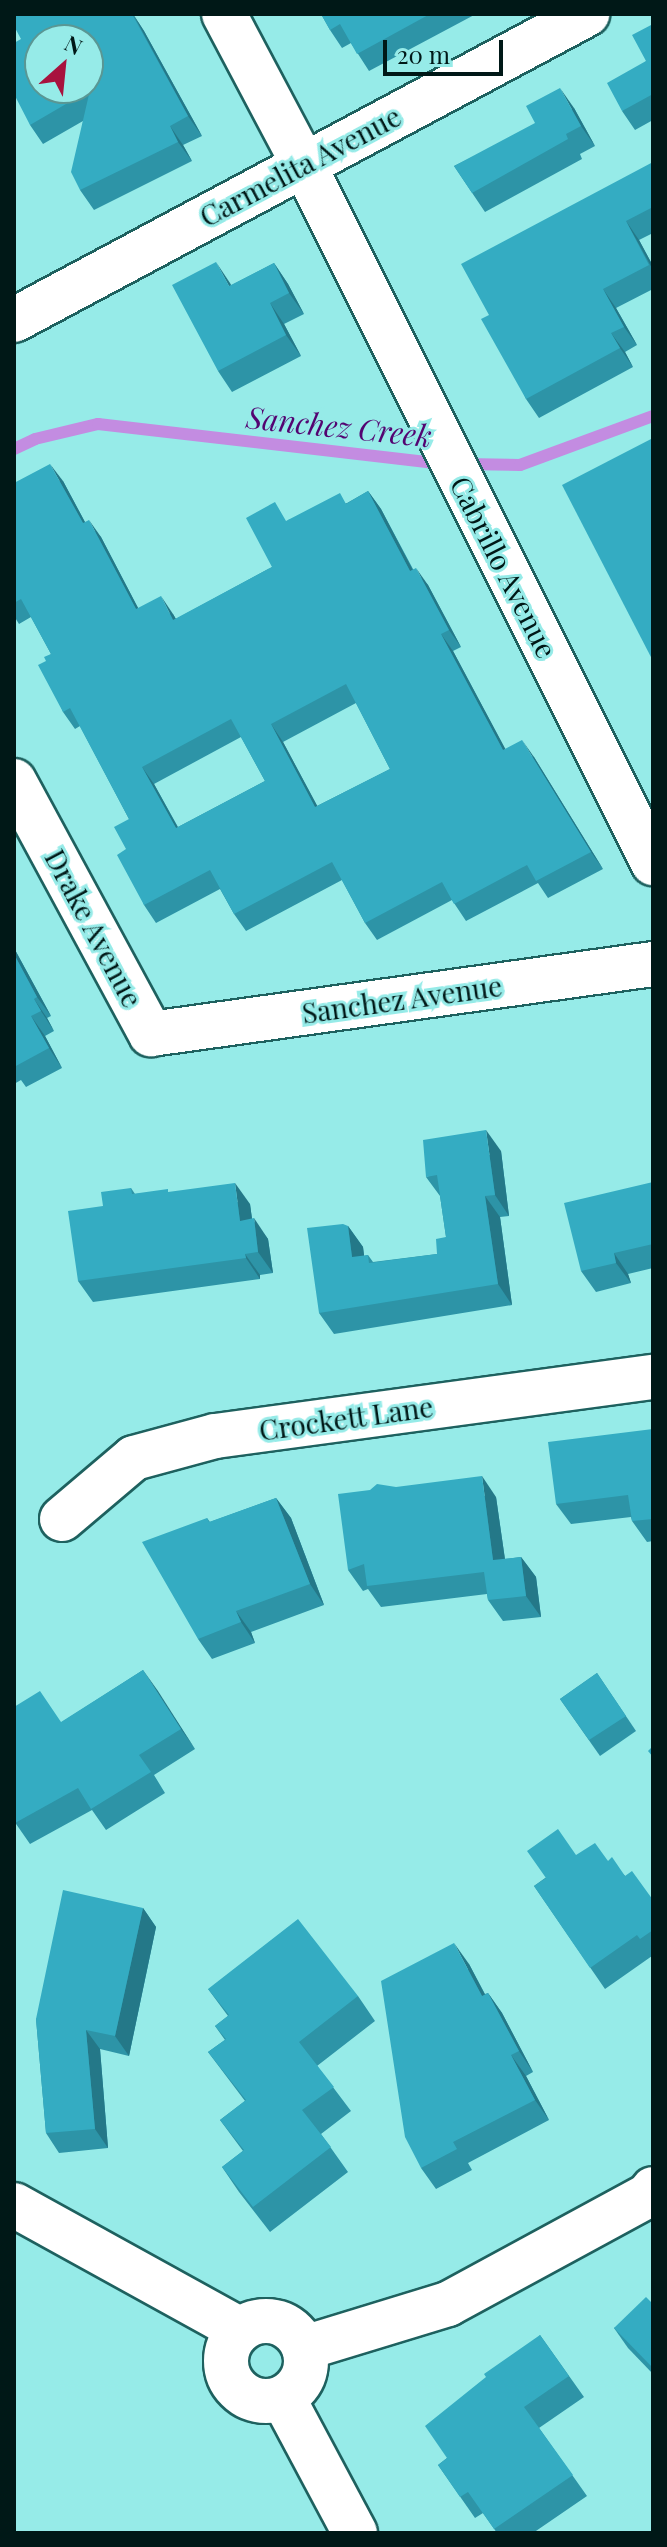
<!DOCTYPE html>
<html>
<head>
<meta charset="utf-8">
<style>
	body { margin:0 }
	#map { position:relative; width:667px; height:2547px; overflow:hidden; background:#96ebe8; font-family:"Playfair Display",serif }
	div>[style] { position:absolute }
	.stream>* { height:12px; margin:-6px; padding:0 6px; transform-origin:6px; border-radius:6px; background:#c38ce1 }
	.roads { filter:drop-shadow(2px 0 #1e615f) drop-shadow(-2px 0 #1e615f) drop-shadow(0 2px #1e615f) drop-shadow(0 -2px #1e615f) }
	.minor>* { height:44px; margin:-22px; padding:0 22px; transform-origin:22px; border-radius:22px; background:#fff }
	.minor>.ring { margin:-22px; padding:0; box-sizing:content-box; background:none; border:44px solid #fff; border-radius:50% }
	.wall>* { inset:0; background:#2d94a7 }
	.shaded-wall>* { inset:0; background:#247888 }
	.building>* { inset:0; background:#34acc2 }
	span { translate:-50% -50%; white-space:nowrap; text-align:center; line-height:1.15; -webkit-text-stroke:6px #96ebe8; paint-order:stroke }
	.street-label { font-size:28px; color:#001817 }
	.water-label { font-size:30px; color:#530471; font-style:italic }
	.frame { position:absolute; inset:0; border:16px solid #001817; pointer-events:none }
	.north { position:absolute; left:24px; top:24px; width:80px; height:80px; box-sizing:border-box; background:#96ebe8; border:2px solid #5a9794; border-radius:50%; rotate:27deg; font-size:22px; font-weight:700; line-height:32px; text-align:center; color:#001817 }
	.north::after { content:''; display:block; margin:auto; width:28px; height:36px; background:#a8123e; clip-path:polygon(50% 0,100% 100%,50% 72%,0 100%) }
	.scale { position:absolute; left:383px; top:40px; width:120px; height:36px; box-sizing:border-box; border:4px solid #001817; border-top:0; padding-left:10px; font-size:24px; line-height:28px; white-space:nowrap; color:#001817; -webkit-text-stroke:6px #96ebe8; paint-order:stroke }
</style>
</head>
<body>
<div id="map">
	<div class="stream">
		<div style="left:14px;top:449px;width:23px;rotate:-25deg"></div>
		<div style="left:35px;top:439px;width:65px;rotate:-13.4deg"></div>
		<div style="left:98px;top:424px;width:348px;rotate:6.6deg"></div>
		<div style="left:463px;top:464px;width:57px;rotate:1deg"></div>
		<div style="left:520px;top:465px;width:142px;rotate:-20.2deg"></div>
	</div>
	<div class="roads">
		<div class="minor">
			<div style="left:224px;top:14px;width:169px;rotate:62.1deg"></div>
			<div style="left:303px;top:163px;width:783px;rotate:63.43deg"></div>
			<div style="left:14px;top:320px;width:650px;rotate:-28.1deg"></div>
			<div style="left:14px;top:781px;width:288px;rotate:61.6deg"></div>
			<div style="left:151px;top:1034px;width:507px;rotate:-7.94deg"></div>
			<div style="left:62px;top:1519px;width:94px;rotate:-40.3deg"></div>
			<div style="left:134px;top:1458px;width:84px;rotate:-15.2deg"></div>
			<div style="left:215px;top:1436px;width:442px;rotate:-7.7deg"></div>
			<div style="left:14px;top:2205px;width:258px;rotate:28.9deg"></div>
			<div class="ring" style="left:226px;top:2321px;width:36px;height:36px"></div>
			<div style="left:304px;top:2348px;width:151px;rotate:-17deg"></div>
			<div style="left:448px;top:2304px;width:229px;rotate:-28.5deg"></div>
			<div style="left:649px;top:2195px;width:7px;rotate:-56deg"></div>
			<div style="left:283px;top:2398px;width:153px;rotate:61.9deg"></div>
		</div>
	</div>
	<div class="wall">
		<div style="clip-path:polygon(133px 14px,144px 31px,202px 136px,183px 145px,192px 161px,94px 210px,80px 190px,83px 121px,43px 144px,30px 125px,21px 39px)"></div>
		<div style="clip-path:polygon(321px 14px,476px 14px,369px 71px,351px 43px,342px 48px,330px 30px)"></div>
		<div style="clip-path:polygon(653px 24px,653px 120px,635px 130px,622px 111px,646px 61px)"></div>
		<div style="clip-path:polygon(574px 108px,595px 146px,580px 154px,582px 159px,485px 212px,454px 166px)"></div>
		<div style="clip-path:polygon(653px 162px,653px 233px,639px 240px,653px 266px,653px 289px,616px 308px,637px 345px,625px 352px,633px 367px,539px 418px,526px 399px,489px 315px)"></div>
		<div style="clip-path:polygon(274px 263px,288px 284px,304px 314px,284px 324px,301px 356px,232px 392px,218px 371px,232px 285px)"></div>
		<div style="clip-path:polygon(evenodd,63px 481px,85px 522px,101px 537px,138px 608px,173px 614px,176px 619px,272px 567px,288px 520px,347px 503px,368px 491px,381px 509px,413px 569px,428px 585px,461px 647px,453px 651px,505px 749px,534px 757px,603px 869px,548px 898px,538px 883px,466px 921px,452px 900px,377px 940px,365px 923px,342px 880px,246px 931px,234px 914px,220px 889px,156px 923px,144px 905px,126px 849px,129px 819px,80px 726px,75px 729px,63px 712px,46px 661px,51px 654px,31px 617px,19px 624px,14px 616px,14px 483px,63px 481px,356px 703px,390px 769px,317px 806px,283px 742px,356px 703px,63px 481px,241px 737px,265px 781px,178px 827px,154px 784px,241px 737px)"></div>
		<div style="clip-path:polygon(14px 948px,51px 1016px,47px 1018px,54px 1031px,45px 1036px,62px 1068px,26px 1087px,21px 1080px,14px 1084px)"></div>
		<div style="clip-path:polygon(501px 1151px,509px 1216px,500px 1217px,512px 1305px,334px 1334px,319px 1313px,348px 1226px,363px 1247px,364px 1256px,368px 1255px,373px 1262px,437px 1254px,446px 1237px,440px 1196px,426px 1177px)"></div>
		<div style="clip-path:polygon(653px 1182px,653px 1268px,628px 1274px,631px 1283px,596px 1292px,581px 1271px)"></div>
		<div style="clip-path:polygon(131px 1188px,135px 1194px,170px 1192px,250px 1204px,252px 1219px,268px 1239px,273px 1273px,260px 1275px,260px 1279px,93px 1302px,78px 1281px,103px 1206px)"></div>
		<div style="clip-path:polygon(653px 1429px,653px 1541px,647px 1542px,632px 1521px,631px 1517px,571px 1524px,556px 1504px)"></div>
		<div style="clip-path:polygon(396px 1487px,496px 1497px,505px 1559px,521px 1557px,536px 1577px,541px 1617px,503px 1621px,488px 1600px,487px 1594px,381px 1607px,368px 1589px,363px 1591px,348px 1570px)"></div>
		<div style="clip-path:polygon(276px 1498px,291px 1518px,324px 1605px,251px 1632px,255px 1643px,212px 1659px,198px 1639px,207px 1518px,210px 1522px)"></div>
		<div style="clip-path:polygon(143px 1670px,195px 1749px,154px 1775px,165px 1793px,106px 1830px,92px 1810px,30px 1844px,14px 1821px,62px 1722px)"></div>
		<div style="clip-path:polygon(597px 1673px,636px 1731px,600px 1756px,560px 1699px)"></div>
		<div style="clip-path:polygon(577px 1855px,608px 1861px,653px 1900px,653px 1958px,652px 1956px,605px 1989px,534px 1886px)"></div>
		<div style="clip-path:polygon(143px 1908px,156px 1927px,129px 2056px,100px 2049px,108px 2148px,59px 2153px,46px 2133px,36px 2019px)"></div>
		<div style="clip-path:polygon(469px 1964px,485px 1994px,488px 1993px,502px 2013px,533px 2072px,526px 2076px,549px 2120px,468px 2163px,472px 2170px,436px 2189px,421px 2168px)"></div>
		<div style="clip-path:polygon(208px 1989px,358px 1996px,375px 2021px,317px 2066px,351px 2111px,321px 2134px,348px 2172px,270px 2232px,239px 2192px,222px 2167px,243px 2151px,220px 2120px,245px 2101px,208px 2052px,225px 2040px,215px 2026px,228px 2016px)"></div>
		<div style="clip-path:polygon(653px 2304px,653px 2374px,628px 2348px,614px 2328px)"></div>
		<div style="clip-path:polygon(540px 2335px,584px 2397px,539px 2428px,587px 2496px,533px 2533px,497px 2533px,483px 2513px,475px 2518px,438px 2465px,447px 2458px)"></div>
	</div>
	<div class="shaded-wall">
		<div style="clip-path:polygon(133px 14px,144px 31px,202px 136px,188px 116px)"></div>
		<div style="clip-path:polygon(560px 88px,574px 108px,595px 146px,581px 126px)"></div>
		<div style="clip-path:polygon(170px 126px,183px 145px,192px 161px,178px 142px)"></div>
		<div style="clip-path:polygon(626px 221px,639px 240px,653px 266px,653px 270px)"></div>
		<div style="clip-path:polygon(216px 262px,230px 283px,243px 307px,229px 286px)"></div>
		<div style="clip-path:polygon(274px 263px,288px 284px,304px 314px,289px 293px)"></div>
		<div style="clip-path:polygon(603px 289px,616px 308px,637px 345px,624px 327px)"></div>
		<div style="clip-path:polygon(270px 303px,284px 324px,301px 356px,286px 335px)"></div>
		<div style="clip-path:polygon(611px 333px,625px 352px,633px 367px,620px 348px)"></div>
		<div style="clip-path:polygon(50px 464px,63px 481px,95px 541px,83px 523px)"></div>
		<div style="clip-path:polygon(368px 491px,381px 509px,422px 588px,410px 571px)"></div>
		<div style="clip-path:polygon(89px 520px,101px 537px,148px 627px,136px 609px)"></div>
		<div style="clip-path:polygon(416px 568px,428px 585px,461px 647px,449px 630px)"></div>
		<div style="clip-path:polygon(161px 596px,173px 614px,186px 637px,173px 620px)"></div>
		<div style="clip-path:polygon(441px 634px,453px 651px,515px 767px,503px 750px)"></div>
		<div style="clip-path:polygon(271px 724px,283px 742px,327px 824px,315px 807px)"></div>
		<div style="clip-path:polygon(522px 740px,534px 757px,603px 869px,591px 852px)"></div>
		<div style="clip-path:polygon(142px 767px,154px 784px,188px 846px,176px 828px)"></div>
		<div style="clip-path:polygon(14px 948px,51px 1016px,37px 997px,14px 954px)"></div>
		<div style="clip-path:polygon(34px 999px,47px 1018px,54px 1031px,41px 1011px)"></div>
		<div style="clip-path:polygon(31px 1016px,45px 1036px,62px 1068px,49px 1048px)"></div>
		<div style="clip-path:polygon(486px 1130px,501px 1151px,509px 1216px,495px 1195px)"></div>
		<div style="clip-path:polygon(235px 1183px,250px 1204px,255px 1241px,240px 1221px)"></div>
		<div style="clip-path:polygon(485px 1196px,500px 1217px,512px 1305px,498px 1284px)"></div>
		<div style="clip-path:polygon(254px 1218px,268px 1239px,273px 1273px,258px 1252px)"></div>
		<div style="clip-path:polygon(348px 1226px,363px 1247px,367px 1278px,352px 1257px)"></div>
		<div style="clip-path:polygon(614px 1253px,628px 1274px,631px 1283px,616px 1263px)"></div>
		<div style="clip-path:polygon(245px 1254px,260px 1275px,260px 1279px,246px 1258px)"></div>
		<div style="clip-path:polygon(482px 1476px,496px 1497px,508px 1581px,493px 1560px)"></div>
		<div style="clip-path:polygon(276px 1498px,291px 1518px,324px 1605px,310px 1584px)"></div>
		<div style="clip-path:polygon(521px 1557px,536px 1577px,541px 1617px,526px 1596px)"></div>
		<div style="clip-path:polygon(236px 1611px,251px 1632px,255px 1643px,241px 1622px)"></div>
		<div style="clip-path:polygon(143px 1670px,158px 1691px,195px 1749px,181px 1729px)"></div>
		<div style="clip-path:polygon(143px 1908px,156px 1927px,129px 2056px,115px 2036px)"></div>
		<div style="clip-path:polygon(454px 1943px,469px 1964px,496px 2016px,482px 1996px)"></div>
		<div style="clip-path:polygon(488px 1993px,502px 2013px,533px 2072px,519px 2051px)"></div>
		<div style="clip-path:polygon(86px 2030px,100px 2049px,108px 2148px,95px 2129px)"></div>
		<div style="clip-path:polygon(511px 2055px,526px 2076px,549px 2120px,535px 2100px)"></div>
	</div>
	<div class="building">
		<div style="clip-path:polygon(evenodd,14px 14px,132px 14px,188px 116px,170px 126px,178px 142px,80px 190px,71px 172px,90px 90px,30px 125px,14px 94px,14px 43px,21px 39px,14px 26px,14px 14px,40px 40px,88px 40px,88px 88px,40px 88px,40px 40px)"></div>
		<div style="clip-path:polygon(321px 14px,430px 14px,357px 54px,340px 24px,330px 30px)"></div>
		<div style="clip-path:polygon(653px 24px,653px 94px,622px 111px,607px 83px,646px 61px,632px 35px)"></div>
		<div style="clip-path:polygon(560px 88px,581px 126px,566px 134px,568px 139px,472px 193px,454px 166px,535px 123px,526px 106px)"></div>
		<div style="clip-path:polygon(653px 162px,653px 207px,626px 221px,649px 265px,603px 289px,624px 327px,611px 333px,620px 348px,526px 399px,481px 319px,489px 315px,461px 264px)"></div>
		<div style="clip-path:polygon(216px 262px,229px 286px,274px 263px,289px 293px,270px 303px,286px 335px,218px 371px,172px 285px)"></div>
		<div style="clip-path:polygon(653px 438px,653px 661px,562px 485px)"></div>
		<div style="clip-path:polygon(evenodd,50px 464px,83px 523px,89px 520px,136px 609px,161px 596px,173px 620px,272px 567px,246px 518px,275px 502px,286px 521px,340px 493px,346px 504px,368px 491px,410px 571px,416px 568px,449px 630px,441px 634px,503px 750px,522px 740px,591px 852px,536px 881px,527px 865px,454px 904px,442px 882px,365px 923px,332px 862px,234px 914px,210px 870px,144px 905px,117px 855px,126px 849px,114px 827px,129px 819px,70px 708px,63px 712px,38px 665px,46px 661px,44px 657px,51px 654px,21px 599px,14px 603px,14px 483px,50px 464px,346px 684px,390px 769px,315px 807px,271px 724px,346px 684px,50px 464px,231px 719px,265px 781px,176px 828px,142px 767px,231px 719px)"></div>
		<div style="clip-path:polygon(14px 954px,37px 997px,34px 999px,41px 1011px,31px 1016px,49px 1048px,14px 1067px)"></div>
		<div style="clip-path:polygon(486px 1130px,495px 1195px,485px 1196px,498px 1284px,319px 1313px,307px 1228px,343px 1224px,348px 1226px,352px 1257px,368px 1255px,369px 1263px,437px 1254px,436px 1239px,446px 1237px,437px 1175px,426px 1177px,423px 1140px)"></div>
		<div style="clip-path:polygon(653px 1182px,653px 1244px,614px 1253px,616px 1263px,581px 1271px,564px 1203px)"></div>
		<div style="clip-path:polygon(235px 1183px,240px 1221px,254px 1218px,258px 1252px,245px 1254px,246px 1258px,78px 1281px,68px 1211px,103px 1206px,101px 1192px,131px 1188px,132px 1194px,168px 1189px,168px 1192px)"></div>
		<div style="clip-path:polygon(653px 1429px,653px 1519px,632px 1521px,628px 1495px,556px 1504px,548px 1442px)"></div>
		<div style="clip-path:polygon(482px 1476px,493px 1560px,521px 1557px,526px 1596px,488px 1600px,484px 1572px,367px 1586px,364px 1564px,348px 1570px,338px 1494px,370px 1490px,377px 1484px,396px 1487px)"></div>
		<div style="clip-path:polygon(276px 1498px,310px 1584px,236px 1611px,241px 1622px,198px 1639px,142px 1542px,207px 1518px,209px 1522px)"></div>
		<div style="clip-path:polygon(143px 1670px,181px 1729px,139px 1755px,151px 1772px,91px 1809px,78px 1788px,15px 1823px,14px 1821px,14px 1707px,40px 1691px,61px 1722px)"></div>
		<div style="clip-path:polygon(597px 1673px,626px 1716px,589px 1740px,560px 1699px)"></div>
		<div style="clip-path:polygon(653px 1746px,653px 1757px,648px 1751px)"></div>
		<div style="clip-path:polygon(558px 1829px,576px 1855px,595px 1843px,608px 1861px,612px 1857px,625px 1876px,632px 1871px,653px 1900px,653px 1930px,640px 1939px,637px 1935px,590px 1968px,534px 1886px,546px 1878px,527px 1851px)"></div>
		<div style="clip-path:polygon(63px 1890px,143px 1908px,115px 2036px,86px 2030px,95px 2129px,46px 2133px,36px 2019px)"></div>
		<div style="clip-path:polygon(298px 1919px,358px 1996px,299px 2042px,334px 2087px,302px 2110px,331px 2147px,253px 2207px,222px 2167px,244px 2150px,220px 2120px,246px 2100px,208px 2052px,226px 2039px,215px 2026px,229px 2015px,208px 1989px)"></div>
		<div style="clip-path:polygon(454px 1943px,482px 1996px,488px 1993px,519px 2051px,511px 2055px,535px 2100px,453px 2142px,457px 2149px,421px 2168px,405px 2137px,381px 1981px)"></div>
		<div style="clip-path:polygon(646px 2297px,653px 2304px,653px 2368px,614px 2328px)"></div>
		<div style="clip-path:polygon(540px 2335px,569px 2376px,524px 2407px,573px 2475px,494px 2529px,468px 2492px,460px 2497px,438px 2465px,447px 2458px,425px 2426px,486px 2377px,484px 2374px)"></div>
	</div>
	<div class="street-label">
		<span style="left:300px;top:166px;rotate:-28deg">Carmelita Avenue</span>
		<span style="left:504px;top:567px;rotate:63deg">Cabrillo Avenue</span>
		<span style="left:94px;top:928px;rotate:62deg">Drake Avenue</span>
		<span style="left:402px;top:999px;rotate:-8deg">Sanchez Avenue</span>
		<span style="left:346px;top:1418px;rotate:-8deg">Crockett Lane</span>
	</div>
	<div class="water-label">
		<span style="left:339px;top:426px;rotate:6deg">Sanchez Creek</span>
	</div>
	<div class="frame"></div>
	<div class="north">N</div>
	<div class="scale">20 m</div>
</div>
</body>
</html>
